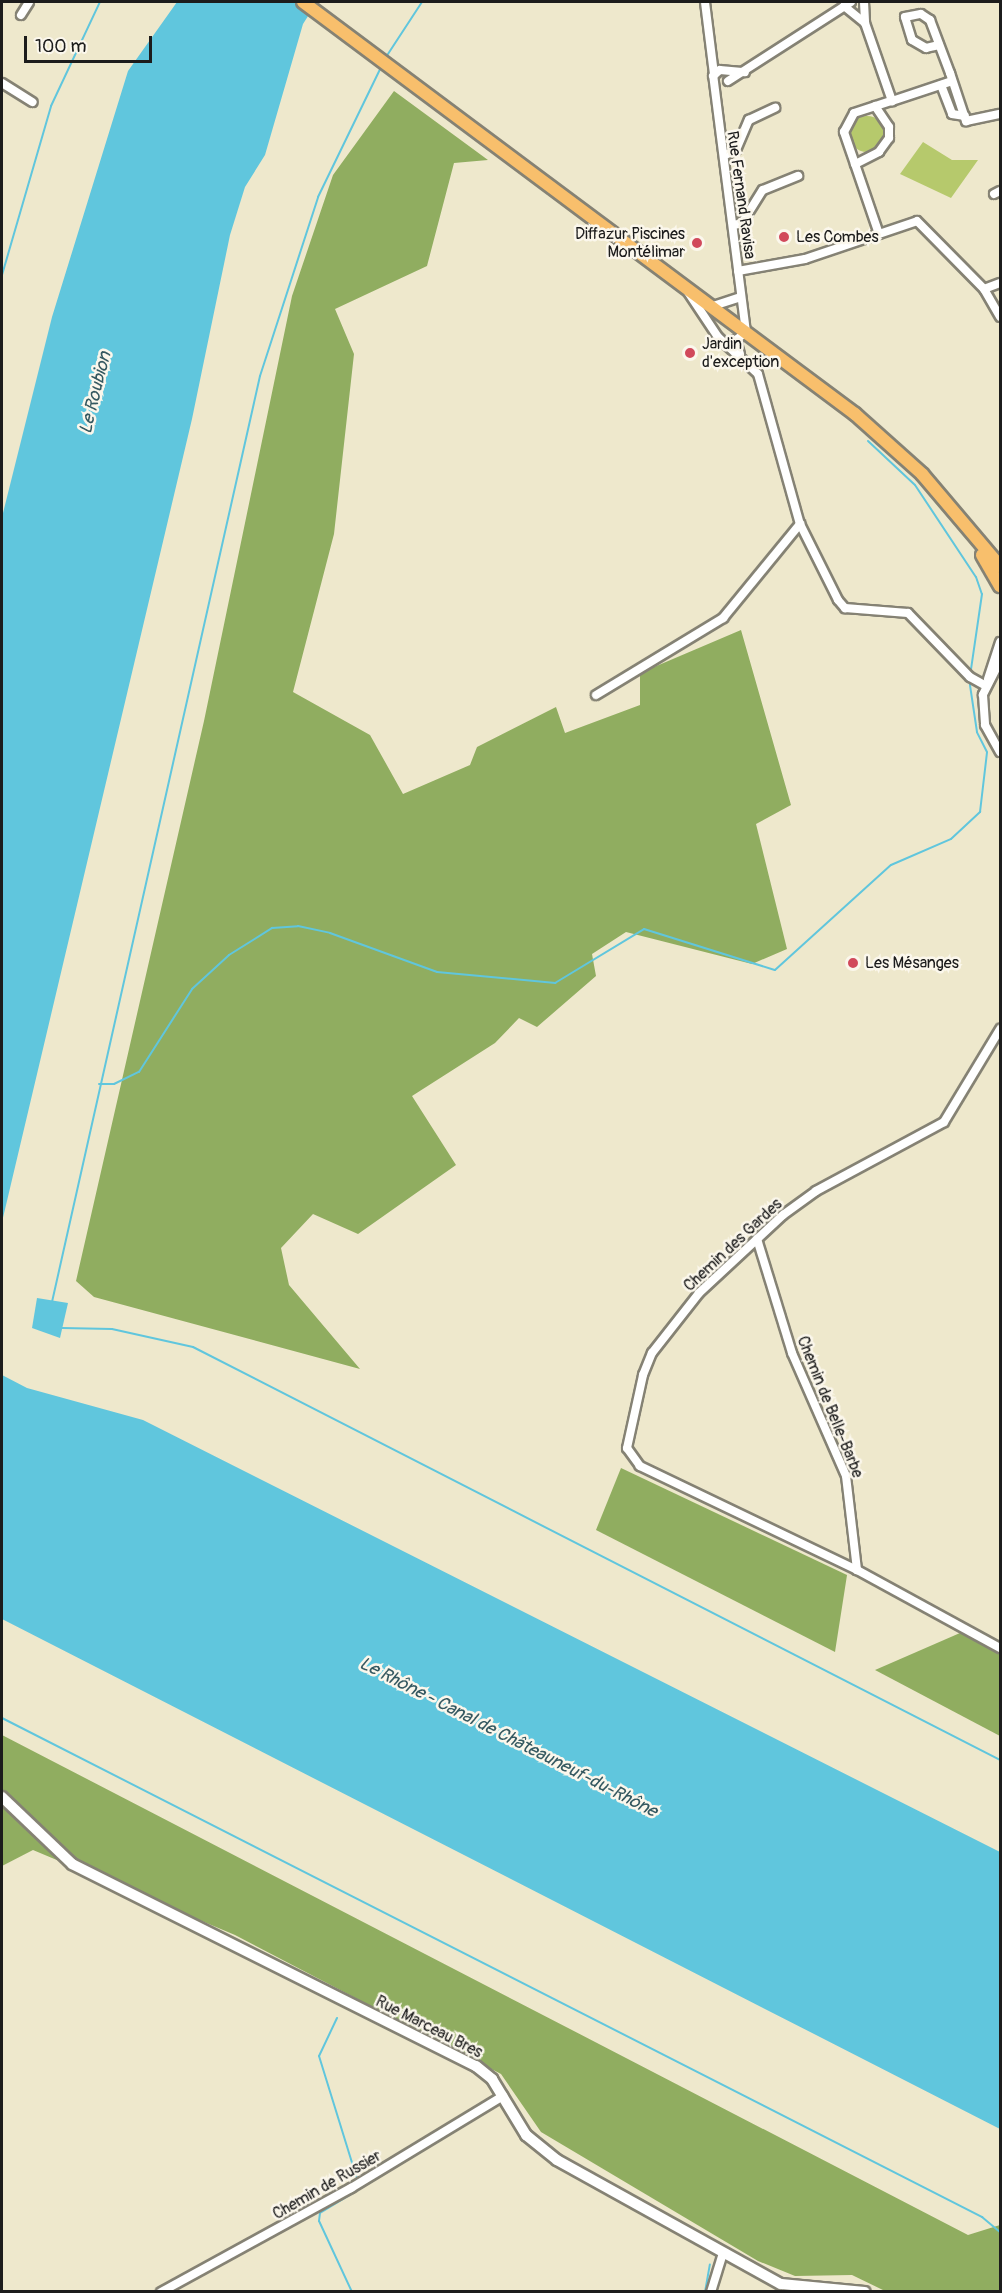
<!DOCTYPE html>
<html>
<head>
<meta charset="utf-8">
<style>
	body { margin:0 }
	#map { position:relative; width:1002px; height:2293px; overflow:hidden; background:#eee8cc; font-family:Pangolin,sans-serif }
	div>[style] { position:absolute }
	.green>* { inset:0; background:#b6c96c }
	.round { border-radius:50% }
	.forest>* { inset:0; background:#90ad60 }
	.water>* { inset:0; background:#60c6dd }
	.stream>* { height:2px; margin:-1px; padding:0 1px; transform-origin:1px; border-radius:1px; background:#60c6dd }
	.roads { filter:drop-shadow(2px 0 #858274) drop-shadow(-2px 0 #858274) drop-shadow(0 2px #858274) drop-shadow(0 -2px #858274) }
	.minor>* { height:8px; margin:-4px; padding:0 4px; transform-origin:4px; border-radius:4px; background:#fff }
	.tertiary>* { height:10px; margin:-5px; padding:0 5px; transform-origin:5px; border-radius:5px; background:#fff }
	.primary>* { height:12px; margin:-6px; padding:0 6px; transform-origin:6px; border-radius:6px; background:#f8bf6c }
	.dots>* { width:16px; height:16px; translate:-50% -50%; box-sizing:border-box; border:3px solid #fbf7ec; border-radius:50% }
	span { translate:-50% -50%; white-space:nowrap; text-align:center; line-height:1.15; -webkit-text-stroke:5px #fbf7ec; paint-order:stroke }
	.street-label { font-size:16px; color:#1c1c1c }
	.poi-label { font-size:16px; color:#1c1c1c }
	.right { translate:-100% -50%; text-align:right }
	.left { translate:0 -50%; text-align:left }
	.water-label { font-size:18px; color:#345860; font-style:italic }
	.frame { position:absolute; inset:0; border:3px solid #1c1c1c; pointer-events:none }
	.scale { position:absolute; left:24px; top:36px; width:128px; height:27px; box-sizing:border-box; border:3px solid #1c1c1c; border-top:0; padding-left:8px; font-size:18px; line-height:21px; white-space:nowrap; color:#1c1c1c; -webkit-text-stroke:4px #fbf7ec; paint-order:stroke }
</style>
</head>
<body>
<div id="map">
	<div class="green">
		<div class="round" style="left:849px;top:116px;width:36px;height:36px"></div>
		<div style="clip-path:polygon(923px 142px,952px 160px,978px 160px,951px 198px,900px 174px)"></div>
	</div>
	<div class="forest">
		<div style="clip-path:polygon(394px 91px,488px 160px,454px 163px,427px 266px,335px 309px,354px 354px,334px 534px,293px 692px,370px 735px,403px 794px,470px 765px,477px 747px,556px 707px,565px 733px,640px 705px,640px 673px,741px 630px,791px 805px,756px 824px,787px 949px,752px 964px,626px 932px,592px 954px,596px 976px,537px 1027px,519px 1018px,495px 1043px,412px 1096px,456px 1165px,358px 1234px,313px 1214px,281px 1248px,289px 1285px,360px 1369px,94px 1297px,76px 1281px,204px 721px,292px 296px,333px 175px)"></div>
		<div style="clip-path:polygon(621px 1468px,847px 1575px,835px 1652px,596px 1530px)"></div>
		<div style="clip-path:polygon(960px 1633px,1000px 1653px,1000px 1736px,875px 1670px)"></div>
		<div style="clip-path:polygon(2px 1735px,968px 2235px,1000px 2225px,1000px 2291px,885px 2291px,852px 2275px,795px 2276px,758px 2261px,541px 2132px,501px 2074px,235px 1935px,33px 1850px,2px 1866px)"></div>
	</div>
	<div class="water">
		<div style="clip-path:polygon(177px 2px,317px 2px,303px 24px,265px 155px,245px 187px,230px 235px,192px 419px,2px 1222px,2px 517px,52px 317px,128px 71px)"></div>
		<div style="clip-path:polygon(37px 1298px,68px 1303px,60px 1338px,32px 1328px)"></div>
		<div style="clip-path:polygon(2px 1375px,27px 1388px,143px 1420px,1000px 1852px,1000px 2129px,2px 1619px)"></div>
	</div>
	<div class="stream">
		<div style="left:386px;top:57px;width:66px;rotate:-56.8deg"></div>
		<div style="left:2px;top:275px;width:176px;rotate:-73.8deg"></div>
		<div style="left:51px;top:106px;width:115px;rotate:-64.8deg"></div>
		<div style="left:868px;top:441px;width:64px;rotate:43.1deg"></div>
		<div style="left:915px;top:485px;width:110px;rotate:56.5deg"></div>
		<div style="left:976px;top:577px;width:18px;rotate:71deg"></div>
		<div style="left:982px;top:594px;width:76px;rotate:98.3deg"></div>
		<div style="left:99px;top:1084px;width:15px"></div>
		<div style="left:114px;top:1084px;width:28px;rotate:-26deg"></div>
		<div style="left:139px;top:1072px;width:98px;rotate:-57.4deg"></div>
		<div style="left:192px;top:989px;width:50px;rotate:-42.6deg"></div>
		<div style="left:229px;top:955px;width:51px;rotate:-32.1deg"></div>
		<div style="left:272px;top:928px;width:26px;rotate:-4deg"></div>
		<div style="left:298px;top:926px;width:33px;rotate:12deg"></div>
		<div style="left:330px;top:933px;width:114px;rotate:20deg"></div>
		<div style="left:437px;top:972px;width:119px;rotate:5.3deg"></div>
		<div style="left:555px;top:983px;width:104px;rotate:-31.2deg"></div>
		<div style="left:644px;top:929px;width:137px;rotate:17.4deg"></div>
		<div style="left:775px;top:970px;width:156px;rotate:-42.2deg"></div>
		<div style="left:891px;top:865px;width:65px;rotate:-23.4deg"></div>
		<div style="left:951px;top:839px;width:40px;rotate:-43deg"></div>
		<div style="left:980px;top:812px;width:60px;rotate:-83.3deg"></div>
		<div style="left:987px;top:752px;width:22px;rotate:-117deg"></div>
		<div style="left:977px;top:732px;width:48px;rotate:-98.5deg"></div>
		<div style="left:52px;top:1302px;width:949px;rotate:-77.34deg"></div>
		<div style="left:260px;top:376px;width:188px;rotate:-72deg"></div>
		<div style="left:318px;top:197px;width:147px;rotate:-64.1deg"></div>
		<div style="left:62px;top:1328px;width:50px;rotate:1.1deg"></div>
		<div style="left:112px;top:1329px;width:83px;rotate:12.5deg"></div>
		<div style="left:193px;top:1347px;width:907px;rotate:27.1deg"></div>
		<div style="left:2px;top:1718px;width:1100px;rotate:26.98deg"></div>
		<div style="left:982px;top:2217px;width:23px;rotate:40deg"></div>
		<div style="left:337px;top:2018px;width:42px;rotate:115.3deg"></div>
		<div style="left:319px;top:2056px;width:129px;rotate:72.8deg"></div>
		<div style="left:352px;top:2292px;width:78px;rotate:-114.9deg"></div>
		<div style="left:319px;top:2221px;width:8px;rotate:-83deg"></div>
		<div style="left:320px;top:2213px;width:183px;rotate:-31.3deg"></div>
		<div style="left:705px;top:2292px;width:28px;rotate:-80deg"></div>
	</div>
	<div class="roads">
		<div class="minor">
			<div style="left:705px;top:2px;width:73px;rotate:82.9deg"></div>
			<div style="left:864px;top:2px;width:21px;rotate:87deg"></div>
			<div style="left:865px;top:23px;width:83px;rotate:70.9deg"></div>
			<div style="left:844px;top:6px;width:27px;rotate:39deg"></div>
			<div style="left:21px;top:15px;width:15px;rotate:-58deg"></div>
			<div style="left:939px;top:45px;width:13px;rotate:167deg"></div>
			<div style="left:926px;top:48px;width:16px;rotate:-150deg"></div>
			<div style="left:912px;top:40px;width:24px;rotate:-107deg"></div>
			<div style="left:905px;top:17px;width:16px;rotate:-11deg"></div>
			<div style="left:921px;top:14px;width:11px;rotate:34deg"></div>
			<div style="left:930px;top:20px;width:57px;rotate:69.3deg"></div>
			<div style="left:950px;top:73px;width:51px;rotate:71.6deg"></div>
			<div style="left:966px;top:121px;width:35px;rotate:-12deg"></div>
			<div style="left:728px;top:81px;width:146px;rotate:-32.7deg"></div>
			<div style="left:2px;top:83px;width:36px;rotate:32deg"></div>
			<div style="left:941px;top:85px;width:31px;rotate:69deg"></div>
			<div style="left:952px;top:114px;width:13px;rotate:9deg"></div>
			<div style="left:875px;top:106px;width:25px;rotate:56deg"></div>
			<div style="left:889px;top:127px;width:11px;rotate:90deg"></div>
			<div style="left:889px;top:138px;width:17px;rotate:126deg"></div>
			<div style="left:879px;top:152px;width:27px;rotate:153deg"></div>
			<div style="left:855px;top:164px;width:34px;rotate:-109deg"></div>
			<div style="left:844px;top:132px;width:21px;rotate:-62deg"></div>
			<div style="left:854px;top:113px;width:40px;rotate:-18deg"></div>
			<div style="left:892px;top:101px;width:63px;rotate:-18.4deg"></div>
			<div style="left:725px;top:155px;width:12px;rotate:-24deg"></div>
			<div style="left:736px;top:150px;width:33px;rotate:-67deg"></div>
			<div style="left:749px;top:120px;width:29px;rotate:-25deg"></div>
			<div style="left:855px;top:164px;width:74px;rotate:71.1deg"></div>
			<div style="left:994px;top:194px;width:7px;rotate:-27deg"></div>
			<div style="left:734px;top:225px;width:8px;rotate:-14deg"></div>
			<div style="left:742px;top:223px;width:39px;rotate:-58deg"></div>
			<div style="left:763px;top:190px;width:38px;rotate:-22deg"></div>
			<div style="left:738px;top:271px;width:68px;rotate:-10.2deg"></div>
			<div style="left:805px;top:259px;width:118px;rotate:-18.7deg"></div>
			<div style="left:917px;top:221px;width:95px;rotate:45.4deg"></div>
			<div style="left:984px;top:289px;width:32px;rotate:60deg"></div>
			<div style="left:984px;top:289px;width:17px;rotate:-21deg"></div>
			<div style="left:688px;top:292px;width:54px;rotate:56.3deg"></div>
			<div style="left:718px;top:337px;width:54px;rotate:42.8deg"></div>
			<div style="left:758px;top:374px;width:156px;rotate:74.4deg"></div>
			<div style="left:800px;top:524px;width:85px;rotate:63.4deg"></div>
			<div style="left:838px;top:600px;width:11px;rotate:49deg"></div>
			<div style="left:845px;top:608px;width:63px;rotate:4.5deg"></div>
			<div style="left:908px;top:613px;width:89px;rotate:45.9deg"></div>
			<div style="left:970px;top:677px;width:18px;rotate:29deg"></div>
			<div style="left:710px;top:307px;width:32px;rotate:-18deg"></div>
			<div style="left:740px;top:354px;width:15px;rotate:-106deg"></div>
			<div style="left:736px;top:340px;width:13px;rotate:-39deg"></div>
			<div style="left:746px;top:332px;width:258px;rotate:-97.3deg"></div>
			<div style="left:713px;top:76px;width:9px;rotate:-41deg"></div>
			<div style="left:720px;top:70px;width:25px;rotate:5deg"></div>
			<div style="left:1000px;top:661px;width:38px;rotate:117deg"></div>
			<div style="left:983px;top:695px;width:30px;rotate:86deg"></div>
			<div style="left:985px;top:725px;width:31px;rotate:61deg"></div>
			<div style="left:988px;top:679px;width:39px;rotate:-72deg"></div>
			<div style="left:596px;top:695px;width:149px;rotate:-31.2deg"></div>
			<div style="left:723px;top:618px;width:122px;rotate:-50.7deg"></div>
			<div style="left:757px;top:1239px;width:119px;rotate:72.9deg"></div>
			<div style="left:792px;top:1353px;width:134px;rotate:66.3deg"></div>
			<div style="left:846px;top:1476px;width:95px;rotate:83.3deg"></div>
			<div style="left:857px;top:1570px;width:163px;rotate:28.6deg"></div>
			<div style="left:857px;top:1570px;width:241px;rotate:-154.4deg"></div>
			<div style="left:640px;top:1466px;width:22px;rotate:-126deg"></div>
			<div style="left:627px;top:1448px;width:75px;rotate:-77.6deg"></div>
			<div style="left:643px;top:1375px;width:24px;rotate:-68deg"></div>
			<div style="left:652px;top:1353px;width:76px;rotate:-51.9deg"></div>
			<div style="left:699px;top:1293px;width:115px;rotate:-42.9deg"></div>
			<div style="left:783px;top:1215px;width:41px;rotate:-36deg"></div>
			<div style="left:816px;top:1191px;width:145px;rotate:-28.3deg"></div>
			<div style="left:944px;top:1122px;width:109px;rotate:-58.9deg"></div>
			<div style="left:161px;top:2292px;width:217px;rotate:-28.7deg"></div>
			<div style="left:351px;top:2188px;width:178px;rotate:-31.2deg"></div>
			<div style="left:711px;top:2292px;width:41px;rotate:-72.9deg"></div>
		</div>
		<div class="tertiary">
			<div style="left:2px;top:1797px;width:97px;rotate:43.7deg"></div>
			<div style="left:72px;top:1864px;width:452px;rotate:26.6deg"></div>
			<div style="left:476px;top:2066px;width:21px;rotate:39deg"></div>
			<div style="left:492px;top:2079px;width:66px;rotate:58.7deg"></div>
			<div style="left:526px;top:2135px;width:40px;rotate:39deg"></div>
			<div style="left:557px;top:2160px;width:256px;rotate:29deg"></div>
			<div style="left:781px;top:2284px;width:84px;rotate:5.4deg"></div>
		</div>
		<div class="primary">
			<div style="left:303px;top:2px;width:689px;rotate:36.74deg"></div>
			<div style="left:855px;top:414px;width:90px;rotate:41.8deg"></div>
			<div style="left:922px;top:474px;width:121px;rotate:49.7deg"></div>
			<div style="left:982px;top:555px;width:36px;rotate:60deg"></div>
		</div>
	</div>
	<div class="dots">
		<div style="left:784px;top:237px;background:#d1495b"></div>
		<div style="left:697px;top:243px;background:#d1495b"></div>
		<div style="left:690px;top:353px;background:#d1495b"></div>
		<div style="left:853px;top:963px;background:#d1495b"></div>
	</div>
	<div class="street-label">
		<span style="left:741px;top:195px;rotate:82deg">Rue Fernand Ravisa</span>
		<span style="left:733px;top:1245px;rotate:-43deg">Chemin des Gardes</span>
		<span style="left:830px;top:1407px;rotate:68deg">Chemin de Belle-Barbe</span>
		<span style="left:429px;top:2027px;rotate:27deg">Rue Marceau Bres</span>
		<span style="left:327px;top:2185px;rotate:-30deg">Chemin de Russier</span>
	</div>
	<div class="poi-label">
		<span class="right" style="left:685px;top:243px">Diffazur Piscines<br>Montélimar</span>
		<span class="left" style="left:796px;top:237px">Les Combes</span>
		<span class="left" style="left:702px;top:353px">Jardin<br>d'exception</span>
		<span class="left" style="left:865px;top:963px">Les Mésanges</span>
	</div>
	<div class="water-label">
		<span style="left:96px;top:393px;rotate:-76deg">Le Roubion</span>
		<span style="left:508px;top:1738px;rotate:27deg">Le Rhône - Canal de Châteauneuf-du-Rhône</span>
	</div>
	<div class="frame"></div>
	<div class="scale">100 m</div>
</div>
</body>
</html>
